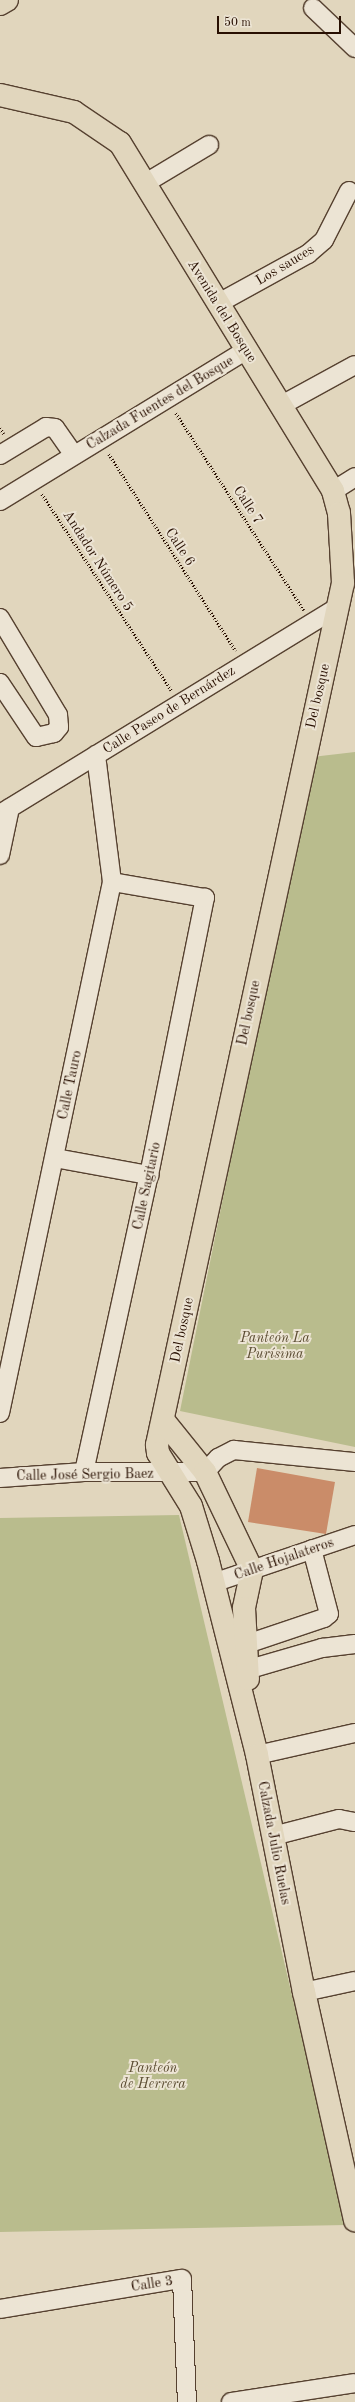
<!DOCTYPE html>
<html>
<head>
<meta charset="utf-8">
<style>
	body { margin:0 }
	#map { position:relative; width:355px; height:2402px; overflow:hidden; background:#e1d6bd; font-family:"Old Standard TT",serif }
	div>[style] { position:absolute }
	.green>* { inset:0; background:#b9bc8d }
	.building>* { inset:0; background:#ca8c69 }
	.path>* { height:2.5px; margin-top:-1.25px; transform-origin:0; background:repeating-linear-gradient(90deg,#280f01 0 1px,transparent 0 3px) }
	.roads { filter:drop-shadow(1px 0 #564130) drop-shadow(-1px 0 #564130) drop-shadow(0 1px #564130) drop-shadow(0 -1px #564130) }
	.minor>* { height:18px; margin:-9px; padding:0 9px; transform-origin:9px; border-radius:9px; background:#ece4d4 }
	.major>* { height:22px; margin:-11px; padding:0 11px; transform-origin:11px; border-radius:11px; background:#e1d6bd }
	span { translate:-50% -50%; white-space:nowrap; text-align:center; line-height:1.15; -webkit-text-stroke:4px #ece4d4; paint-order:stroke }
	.street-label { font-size:14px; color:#280f01 }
	.park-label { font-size:14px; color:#5b4c32; font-style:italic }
	.scale { position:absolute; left:217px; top:16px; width:124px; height:18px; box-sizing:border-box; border:2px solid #280f01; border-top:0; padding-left:5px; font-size:12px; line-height:14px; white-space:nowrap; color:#280f01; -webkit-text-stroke:3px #ece4d4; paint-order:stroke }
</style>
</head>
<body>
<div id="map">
	<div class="green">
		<div style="clip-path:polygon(355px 752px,355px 1447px,180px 1411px,312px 757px)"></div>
		<div style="clip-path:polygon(179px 1515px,346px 2225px,0 2232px,0 1518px)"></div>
	</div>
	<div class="building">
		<div style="clip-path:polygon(257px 1468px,335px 1482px,326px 1534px,248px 1522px)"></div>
	</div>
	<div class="path">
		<div style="left:176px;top:413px;width:235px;rotate:57deg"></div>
		<div style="left:0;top:428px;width:7px;rotate:56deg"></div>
		<div style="left:109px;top:454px;width:234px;rotate:57.2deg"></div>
		<div style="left:42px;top:494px;width:235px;rotate:56.6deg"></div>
	</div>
	<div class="roads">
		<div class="minor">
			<div style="left:313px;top:8px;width:58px;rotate:43.6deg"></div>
			<div style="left:144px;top:184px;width:76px;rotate:-31deg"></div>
			<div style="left:217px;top:304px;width:104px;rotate:-28.8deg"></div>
			<div style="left:308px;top:254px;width:21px;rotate:-41deg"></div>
			<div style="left:324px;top:240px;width:55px;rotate:-63deg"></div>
			<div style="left:280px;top:406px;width:85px;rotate:-28.7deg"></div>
			<div style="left:0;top:455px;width:54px;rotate:-31.3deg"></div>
			<div style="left:46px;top:427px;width:9px;rotate:6deg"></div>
			<div style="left:55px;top:428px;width:33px;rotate:55deg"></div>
			<div style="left:333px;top:491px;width:26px;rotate:-32deg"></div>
			<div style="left:0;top:501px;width:289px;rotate:-31.5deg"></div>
			<div style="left:0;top:618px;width:113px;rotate:59.1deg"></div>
			<div style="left:58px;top:715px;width:12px;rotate:85deg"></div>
			<div style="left:59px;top:727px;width:8px;rotate:130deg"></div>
			<div style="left:54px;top:733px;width:18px;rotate:167deg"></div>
			<div style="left:36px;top:737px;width:65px;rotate:-123.7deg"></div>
			<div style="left:0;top:814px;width:396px;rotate:-31.5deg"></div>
			<div style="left:0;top:855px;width:48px;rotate:-78deg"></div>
			<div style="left:55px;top:1158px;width:96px;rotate:10.3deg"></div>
			<div style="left:0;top:1413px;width:543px;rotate:-78.09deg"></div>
			<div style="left:112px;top:882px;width:128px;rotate:-97.2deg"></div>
			<div style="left:84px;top:1472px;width:304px;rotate:-77.7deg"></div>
			<div style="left:149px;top:1175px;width:283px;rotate:-78.6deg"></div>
			<div style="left:205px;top:898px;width:94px;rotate:-170.2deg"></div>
			<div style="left:0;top:1478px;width:84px;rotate:-4.1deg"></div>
			<div style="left:84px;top:1472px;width:121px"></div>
			<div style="left:205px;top:1472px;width:19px;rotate:-47deg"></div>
			<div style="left:218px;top:1458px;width:18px;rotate:-27deg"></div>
			<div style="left:234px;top:1450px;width:122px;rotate:5.7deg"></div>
			<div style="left:213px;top:1583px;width:150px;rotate:-18.7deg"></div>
			<div style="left:235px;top:1648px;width:94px;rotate:-18.6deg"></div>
			<div style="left:324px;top:1618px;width:6px;rotate:-39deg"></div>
			<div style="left:329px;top:1614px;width:67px;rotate:-104.7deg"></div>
			<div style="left:236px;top:1673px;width:90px;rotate:-16.2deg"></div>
			<div style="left:322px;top:1648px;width:33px;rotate:-7deg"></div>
			<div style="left:257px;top:1755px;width:100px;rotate:-12.7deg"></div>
			<div style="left:273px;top:1836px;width:68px;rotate:-14.4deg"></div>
			<div style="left:339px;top:1819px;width:16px;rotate:11deg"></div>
			<div style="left:304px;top:1992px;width:52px;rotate:-12.2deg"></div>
			<div style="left:0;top:2309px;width:184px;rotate:-9.4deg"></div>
			<div style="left:182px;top:2279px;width:123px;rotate:87.7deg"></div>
			<div style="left:231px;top:2402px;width:125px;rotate:-8.7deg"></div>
		</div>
		<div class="major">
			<div style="left:0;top:4px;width:8px;rotate:-30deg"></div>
			<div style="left:0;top:95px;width:76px;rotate:12.9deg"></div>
			<div style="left:74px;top:112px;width:55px;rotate:34deg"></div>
			<div style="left:120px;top:143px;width:408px;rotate:58.5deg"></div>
			<div style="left:333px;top:491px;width:23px;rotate:75deg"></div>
			<div style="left:339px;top:513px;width:70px;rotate:86.7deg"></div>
			<div style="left:343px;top:583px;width:882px;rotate:102.18deg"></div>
			<div style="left:157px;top:1445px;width:8px;rotate:83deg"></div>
			<div style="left:158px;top:1453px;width:62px;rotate:58.1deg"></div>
			<div style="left:191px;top:1506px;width:58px;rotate:72.8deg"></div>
			<div style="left:208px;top:1561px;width:200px;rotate:75.8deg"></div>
			<div style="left:257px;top:1755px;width:242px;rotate:78.8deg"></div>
			<div style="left:304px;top:1992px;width:234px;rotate:77.4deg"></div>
			<div style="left:163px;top:1420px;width:67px;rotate:51.1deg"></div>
			<div style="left:205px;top:1472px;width:109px;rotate:64.4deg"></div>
			<div style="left:252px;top:1570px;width:39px;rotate:102deg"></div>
			<div style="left:244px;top:1608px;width:71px;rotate:86.8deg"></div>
		</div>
	</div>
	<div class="street-label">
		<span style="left:285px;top:265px;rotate:-31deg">Los sauces</span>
		<span style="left:222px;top:311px;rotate:58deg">Avenida del Bosque</span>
		<span style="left:160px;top:403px;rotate:-31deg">Calzada Fuentes del Bosque</span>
		<span style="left:248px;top:505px;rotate:57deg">Calle 7</span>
		<span style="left:180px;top:547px;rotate:57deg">Calle 6</span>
		<span style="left:98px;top:561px;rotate:57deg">Andador Número 5</span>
		<span style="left:318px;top:696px;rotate:-77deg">Del bosque</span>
		<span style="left:169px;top:710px;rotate:-32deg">Calle Paseo de Bernárdez</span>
		<span style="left:249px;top:1013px;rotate:-78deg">Del bosque</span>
		<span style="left:70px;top:1085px;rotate:-78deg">Calle Tauro</span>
		<span style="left:147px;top:1186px;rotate:-78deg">Calle Sagitario</span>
		<span style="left:182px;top:1330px;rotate:-78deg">Del bosque</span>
		<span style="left:85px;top:1475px;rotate:-1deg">Calle José Sergio Baez</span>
		<span style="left:284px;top:1559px;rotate:-19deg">Calle Hojalateros</span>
		<span style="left:274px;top:1843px;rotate:79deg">Calzada Julio Ruelas</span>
		<span style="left:152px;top:2284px;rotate:-9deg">Calle 3</span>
	</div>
	<div class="park-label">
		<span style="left:275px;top:1346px">Panteón La<br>Purísima</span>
		<span style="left:153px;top:2076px">Panteón<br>de Herrera</span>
	</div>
	<div class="scale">50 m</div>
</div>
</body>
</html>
